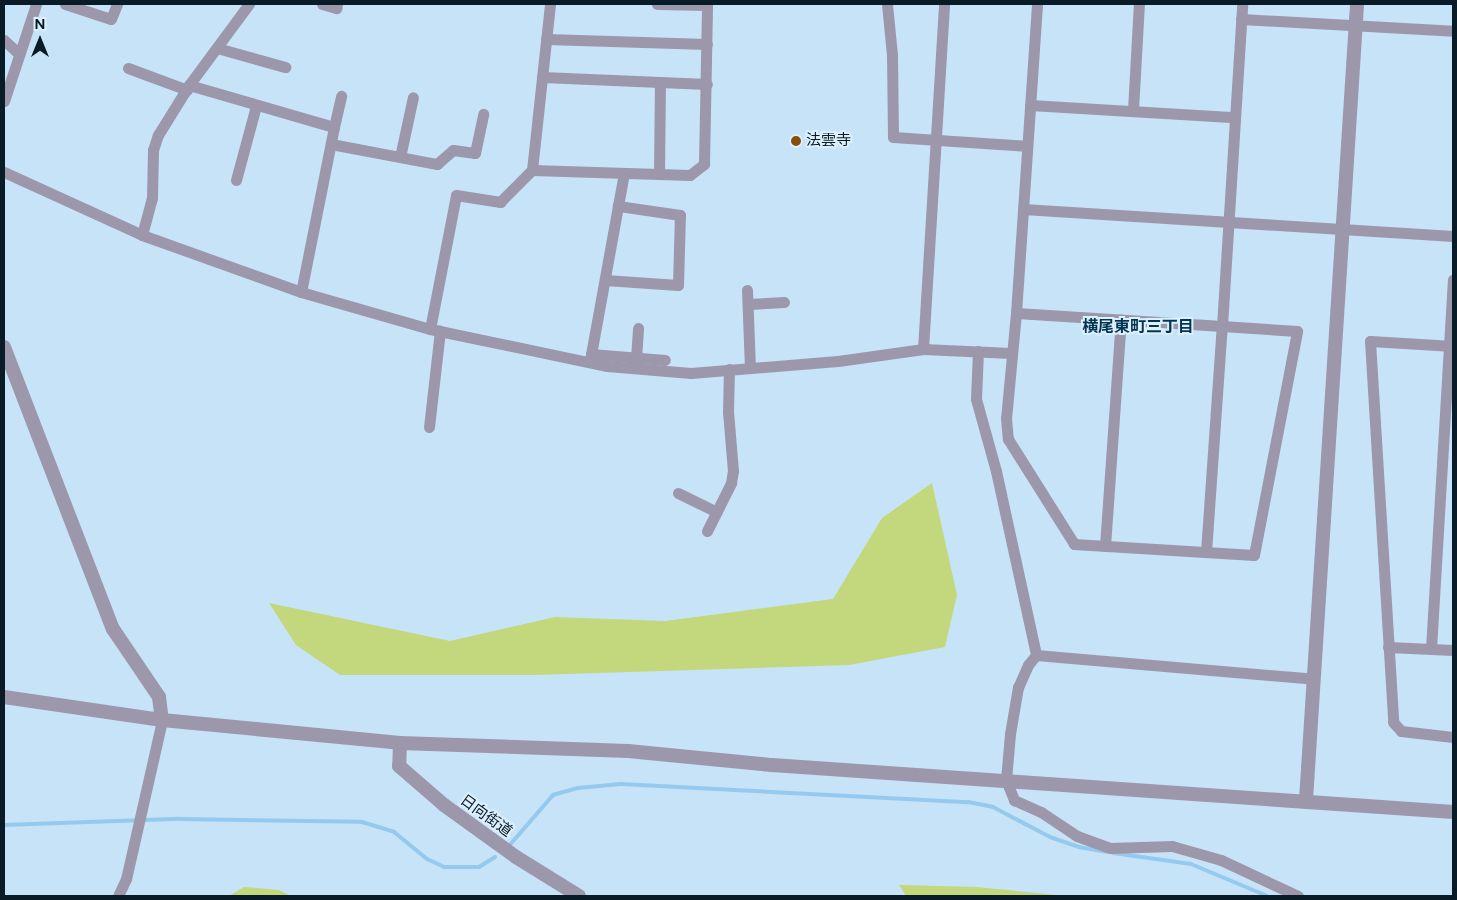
<!DOCTYPE html>
<html>
<head>
<meta charset="utf-8">
<style>
	body { margin:0 }
	#map { position:relative; width:1457px; height:900px; overflow:hidden; background:#c7e3f8; font-family:Figtree,"Noto Sans JP",sans-serif }
	div>[style] { position:absolute }
	.green>* { inset:0; background:#c3d77c }
	.stream>* { height:4px; margin:-2px; padding:0 2px; transform-origin:2px; border-radius:2px; background:#94caf0 }
	.minor>* { height:11px; margin:-5.5px; padding:0 5.5px; transform-origin:5.5px; border-radius:5.5px; background:#9d97ab }
	.tertiary>* { height:14px; margin:-7px; padding:0 7px; transform-origin:7px; border-radius:7px; background:#9d97ab }
	.dots>* { width:14px; height:14px; translate:-50% -50%; box-sizing:border-box; border:2px solid #dceffd; border-radius:50% }
	span { translate:-50% -50%; white-space:nowrap; text-align:center; line-height:1.15; -webkit-text-stroke:4px #dceffd; paint-order:stroke }
	.poi-label { font-size:15px; color:#081b27 }
	.left { translate:0 -50%; text-align:left }
	.street-label { font-size:15px; color:#081b27 }
	.neighbourhood-label { font-size:16px; color:#033550; font-weight:700 }
	.frame { position:absolute; inset:0; border:5px solid #081b27; pointer-events:none }
	.north { position:absolute; left:15px; top:15px; width:50px; height:50px; -webkit-text-stroke:4px #dceffd; paint-order:stroke; rotate:0deg; font-size:14px; font-weight:700; line-height:20px; text-align:center; color:#081b27 }
	.north::after { content:''; display:block; margin:auto; width:18px; height:22px; background:#081b27; clip-path:polygon(50% 0,100% 100%,50% 72%,0 100%) }
</style>
</head>
<body>
<div id="map">
	<div class="green">
		<div style="clip-path:polygon(932px 483px,957px 595px,945px 647px,849px 665px,535px 675px,340px 675px,296px 645px,269px 603px,450px 641px,555px 617px,665px 621px,833px 599px,882px 518px)"></div>
		<div style="clip-path:polygon(899px 885px,976px 887px,1068px 896px,906px 896px)"></div>
		<div style="clip-path:polygon(244px 887px,279px 890px,291px 896px,229px 896px)"></div>
	</div>
	<div class="stream">
		<div style="left:4px;top:825px;width:176px;rotate:-2deg"></div>
		<div style="left:180px;top:819px;width:182px;rotate:0.9deg"></div>
		<div style="left:362px;top:822px;width:34px;rotate:17deg"></div>
		<div style="left:394px;top:832px;width:43px;rotate:39.3deg"></div>
		<div style="left:427px;top:859px;width:19px;rotate:25deg"></div>
		<div style="left:444px;top:867px;width:35px"></div>
		<div style="left:479px;top:867px;width:19px;rotate:-32deg"></div>
		<div style="left:508px;top:847px;width:69px;rotate:-49.1deg"></div>
		<div style="left:553px;top:795px;width:26px;rotate:-16deg"></div>
		<div style="left:578px;top:788px;width:43px;rotate:-5.3deg"></div>
		<div style="left:621px;top:784px;width:347px;rotate:3deg"></div>
		<div style="left:968px;top:802px;width:25px;rotate:11deg"></div>
		<div style="left:993px;top:807px;width:64px;rotate:27.8deg"></div>
		<div style="left:1050px;top:837px;width:31px;rotate:19deg"></div>
		<div style="left:1079px;top:847px;width:27px;rotate:10deg"></div>
		<div style="left:1113px;top:853px;width:79px;rotate:8deg"></div>
		<div style="left:1191px;top:864px;width:82px;rotate:22.8deg"></div>
	</div>
	<div class="minor">
		<div style="left:65px;top:4px;width:48px;rotate:18.1deg"></div>
		<div style="left:111px;top:19px;width:16px;rotate:-68deg"></div>
		<div style="left:322px;top:4px;width:15px;rotate:16deg"></div>
		<div style="left:336px;top:8px;width:4px;rotate:-76deg"></div>
		<div style="left:657px;top:4px;width:50px;rotate:1.1deg"></div>
		<div style="left:887px;top:4px;width:51px;rotate:84.4deg"></div>
		<div style="left:892px;top:55px;width:82px;rotate:89.3deg"></div>
		<div style="left:893px;top:137px;width:134px;rotate:3.8deg"></div>
		<div style="left:1241px;top:19px;width:212px;rotate:3.2deg"></div>
		<div style="left:546px;top:39px;width:161px;rotate:1.8deg"></div>
		<div style="left:4px;top:40px;width:19px;rotate:43deg"></div>
		<div style="left:217px;top:48px;width:71px;rotate:15.6deg"></div>
		<div style="left:128px;top:68px;width:63px;rotate:20.4deg"></div>
		<div style="left:542px;top:77px;width:165px;rotate:2.4deg"></div>
		<div style="left:189px;top:85px;width:151px;rotate:16.2deg"></div>
		<div style="left:334px;top:127px;width:168px;rotate:101.3deg"></div>
		<div style="left:4px;top:101px;width:102px;rotate:-71.7deg"></div>
		<div style="left:1030px;top:105px;width:205px;rotate:3.4deg"></div>
		<div style="left:1133px;top:110px;width:106px;rotate:-86.8deg"></div>
		<div style="left:334px;top:127px;width:32px;rotate:-77deg"></div>
		<div style="left:331px;top:144px;width:108px;rotate:10.7deg"></div>
		<div style="left:437px;top:164px;width:21px;rotate:-41deg"></div>
		<div style="left:453px;top:150px;width:22px;rotate:8deg"></div>
		<div style="left:475px;top:153px;width:40px;rotate:-78deg"></div>
		<div style="left:400px;top:157px;width:61px;rotate:-77.8deg"></div>
		<div style="left:532px;top:170px;width:158px;rotate:1.8deg"></div>
		<div style="left:690px;top:175px;width:18px;rotate:-38deg"></div>
		<div style="left:704px;top:164px;width:160px;rotate:-88.9deg"></div>
		<div style="left:4px;top:172px;width:152px;rotate:24.5deg"></div>
		<div style="left:142px;top:235px;width:169px;rotate:19.7deg"></div>
		<div style="left:301px;top:292px;width:134px;rotate:16deg"></div>
		<div style="left:430px;top:329px;width:181px;rotate:11.8deg"></div>
		<div style="left:607px;top:366px;width:84px;rotate:4.8deg"></div>
		<div style="left:691px;top:373px;width:147px;rotate:-4.7deg"></div>
		<div style="left:838px;top:361px;width:86px;rotate:-8deg"></div>
		<div style="left:923px;top:349px;width:88px;rotate:2.6deg"></div>
		<div style="left:659px;top:174px;width:92px;rotate:-89.4deg"></div>
		<div style="left:236px;top:180px;width:77px;rotate:-74.9deg"></div>
		<div style="left:1023px;top:209px;width:431px;rotate:3.6deg"></div>
		<div style="left:142px;top:235px;width:38px;rotate:-75deg"></div>
		<div style="left:152px;top:198px;width:48px;rotate:-88.8deg"></div>
		<div style="left:153px;top:150px;width:16px;rotate:-72deg"></div>
		<div style="left:158px;top:135px;width:59px;rotate:-58.2deg"></div>
		<div style="left:189px;top:85px;width:101px;rotate:-53.5deg"></div>
		<div style="left:605px;top:280px;width:73px;rotate:3.9deg"></div>
		<div style="left:678px;top:285px;width:70px;rotate:-88.4deg"></div>
		<div style="left:680px;top:215px;width:63px;rotate:-171.7deg"></div>
		<div style="left:747px;top:290px;width:78px;rotate:87.8deg"></div>
		<div style="left:748px;top:304px;width:36px;rotate:-3deg"></div>
		<div style="left:1016px;top:313px;width:310px;rotate:-86.1deg"></div>
		<div style="left:430px;top:329px;width:136px;rotate:-79deg"></div>
		<div style="left:456px;top:195px;width:45px;rotate:9deg"></div>
		<div style="left:500px;top:202px;width:45px;rotate:-45deg"></div>
		<div style="left:532px;top:170px;width:167px;rotate:-83.8deg"></div>
		<div style="left:1453px;top:346px;width:83px;rotate:-176.6deg"></div>
		<div style="left:1370px;top:341px;width:382px;rotate:86.5deg"></div>
		<div style="left:1393px;top:722px;width:12px;rotate:48deg"></div>
		<div style="left:1401px;top:731px;width:52px;rotate:6.6deg"></div>
		<div style="left:923px;top:349px;width:346px;rotate:-86.5deg"></div>
		<div style="left:978px;top:351px;width:48px;rotate:92.4deg"></div>
		<div style="left:976px;top:399px;width:75px;rotate:74.5deg"></div>
		<div style="left:996px;top:471px;width:188px;rotate:77.7deg"></div>
		<div style="left:1036px;top:655px;width:13px;rotate:129deg"></div>
		<div style="left:1028px;top:665px;width:24px;rotate:114deg"></div>
		<div style="left:1018px;top:687px;width:48px;rotate:99.7deg"></div>
		<div style="left:1010px;top:734px;width:46px;rotate:95deg"></div>
		<div style="left:1006px;top:780px;width:22px;rotate:68deg"></div>
		<div style="left:1014px;top:800px;width:30px;rotate:24deg"></div>
		<div style="left:1041px;top:812px;width:43px;rotate:33.7deg"></div>
		<div style="left:1077px;top:836px;width:35px;rotate:20deg"></div>
		<div style="left:1110px;top:848px;width:62px;rotate:-1.8deg"></div>
		<div style="left:1172px;top:846px;width:51px;rotate:15.9deg"></div>
		<div style="left:1221px;top:860px;width:85px;rotate:25.1deg"></div>
		<div style="left:591px;top:354px;width:74px;rotate:4.6deg"></div>
		<div style="left:636px;top:358px;width:30px;rotate:-86deg"></div>
		<div style="left:590px;top:360px;width:190px;rotate:-79.7deg"></div>
		<div style="left:429px;top:427px;width:97px;rotate:-83.5deg"></div>
		<div style="left:678px;top:493px;width:43px;rotate:26deg"></div>
		<div style="left:707px;top:531px;width:54px;rotate:-63.4deg"></div>
		<div style="left:731px;top:483px;width:12px;rotate:-81deg"></div>
		<div style="left:733px;top:471px;width:59px;rotate:-94.8deg"></div>
		<div style="left:728px;top:412px;width:43px;rotate:-88.7deg"></div>
		<div style="left:1105px;top:546px;width:227px;rotate:-86deg"></div>
		<div style="left:1206px;top:552px;width:227px;rotate:-86deg"></div>
		<div style="left:1222px;top:326px;width:206px;rotate:-176.4deg"></div>
		<div style="left:1016px;top:313px;width:105px;rotate:95.4deg"></div>
		<div style="left:1006px;top:418px;width:21px;rotate:85deg"></div>
		<div style="left:1008px;top:439px;width:124px;rotate:57.8deg"></div>
		<div style="left:1074px;top:544px;width:180px;rotate:3.5deg"></div>
		<div style="left:1254px;top:555px;width:228px;rotate:-79.1deg"></div>
		<div style="left:1297px;top:331px;width:75px;rotate:-176.2deg"></div>
		<div style="left:1222px;top:326px;width:323px;rotate:-86.4deg"></div>
		<div style="left:1388px;top:647px;width:65px;rotate:2.6deg"></div>
		<div style="left:1431px;top:649px;width:370px;rotate:-86.6deg"></div>
		<div style="left:1036px;top:655px;width:279px;rotate:4.9deg"></div>
		<div style="left:118px;top:896px;width:19px;rotate:-65deg"></div>
		<div style="left:126px;top:879px;width:163px;rotate:-77.2deg"></div>
	</div>
	<div class="tertiary">
		<div style="left:4px;top:347px;width:302px;rotate:68.9deg"></div>
		<div style="left:113px;top:629px;width:82px;rotate:55.9deg"></div>
		<div style="left:159px;top:697px;width:23px;rotate:83deg"></div>
		<div style="left:4px;top:697px;width:160px;rotate:8.3deg"></div>
		<div style="left:162px;top:720px;width:239px;rotate:5.5deg"></div>
		<div style="left:400px;top:743px;width:228px;rotate:2deg"></div>
		<div style="left:628px;top:751px;width:145px;rotate:5.6deg"></div>
		<div style="left:772px;top:765px;width:683px;rotate:3.95deg"></div>
		<div style="left:400px;top:743px;width:23px;rotate:92deg"></div>
		<div style="left:399px;top:766px;width:60px;rotate:40.9deg"></div>
		<div style="left:444px;top:805px;width:89px;rotate:35.8deg"></div>
		<div style="left:516px;top:857px;width:74px;rotate:31.8deg"></div>
		<div style="left:1306px;top:800px;width:798px;rotate:-86.33deg"></div>
	</div>
	<div class="dots">
		<div style="left:796px;top:141px;background:#894c0b"></div>
	</div>
	<div class="poi-label">
		<span class="left" style="left:806px;top:141px">法雲寺</span>
	</div>
	<div class="street-label">
		<span style="left:486px;top:816px;rotate:36deg">日向街道</span>
	</div>
	<div class="neighbourhood-label">
		<span style="left:1138px;top:327px">横尾東町三丁目</span>
	</div>
	<div class="frame"></div>
	<div class="north">N</div>
</div>
</body>
</html>
